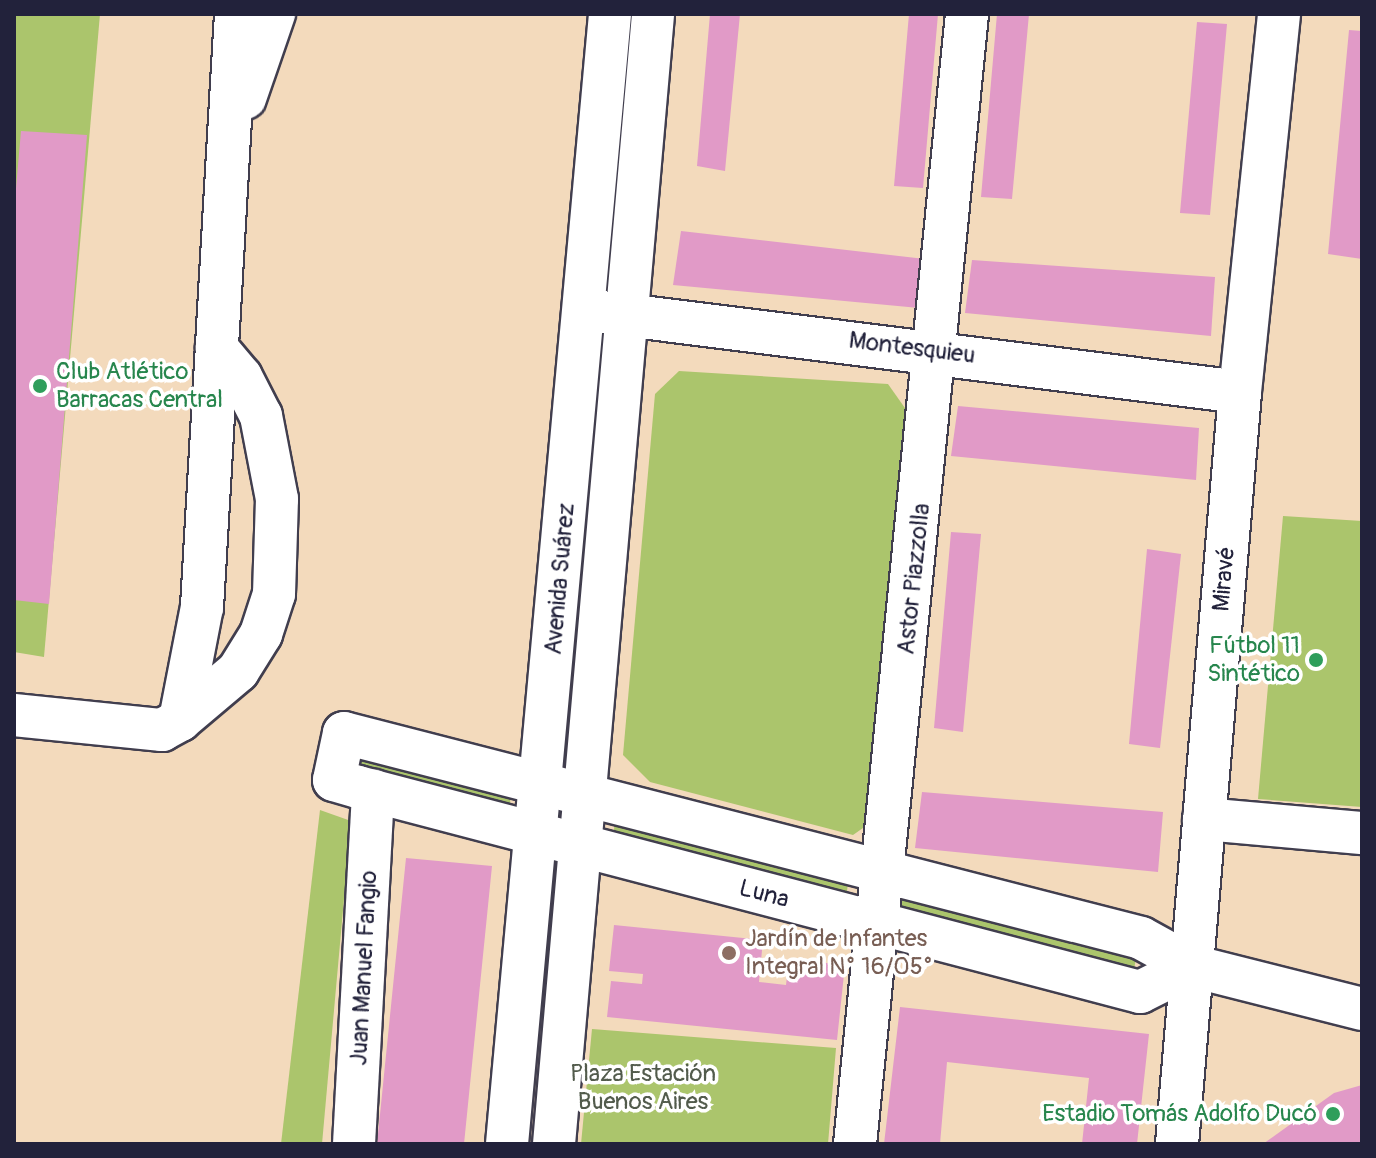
<!DOCTYPE html>
<html>
<head>
<meta charset="utf-8">
<style>
	body { margin:0 }
	#map { position:relative; width:1376px; height:1158px; overflow:hidden; background:#f3dabc; font-family:Pangolin,sans-serif }
	div>[style] { position:absolute }
	.green>* { inset:0; background:#abc56c }
	.building>* { inset:0; background:#e19ac7 }
	.roads { filter:drop-shadow(2px 0 #413e4e) drop-shadow(-2px 0 #413e4e) drop-shadow(0 2px #413e4e) drop-shadow(0 -2px #413e4e) }
	.minor>* { height:42px; margin:-21px; padding:0 21px; transform-origin:21px; border-radius:21px; background:#fff }
	.dots>* { width:22px; height:22px; translate:-50% -50%; box-sizing:border-box; border:4px solid #fff; border-radius:50% }
	span { translate:-50% -50%; white-space:nowrap; text-align:center; line-height:1.15; -webkit-text-stroke:7px #fff; paint-order:stroke }
	.street-label { font-size:24px; color:#22223b }
	.leisure-label { font-size:24px; color:#27864d }
	.left { translate:0 -50%; text-align:left }
	.right { translate:-100% -50%; text-align:right }
	.education-label { font-size:24px; color:#785e54 }
	.park-label { font-size:24px; color:#525b4c }
	.frame { position:absolute; inset:0; border:16px solid #22223b; pointer-events:none }
</style>
</head>
<body>
<div id="map">
	<div class="green">
		<div style="clip-path:polygon(14px 14px,100px 14px,44px 657px,14px 652px)"></div>
		<div style="clip-path:polygon(679px 371px,888px 384px,912px 418px,873px 821px,853px 835px,650px 782px,623px 755px,655px 394px)"></div>
		<div style="clip-path:polygon(1283px 516px,1362px 521px,1362px 807px,1258px 799px)"></div>
		<div style="clip-path:polygon(363px 752px,511px 792px,509px 817px,357px 776px)"></div>
		<div style="clip-path:polygon(320px 810px,351px 821px,322px 1144px,281px 1144px)"></div>
		<div style="clip-path:polygon(615px 821px,848px 880px,846px 905px,612px 846px)"></div>
		<div style="clip-path:polygon(888px 889px,1137px 953px,1133px 975px,886px 910px)"></div>
		<div style="clip-path:polygon(592px 1029px,836px 1048px,828px 1144px,581px 1144px)"></div>
	</div>
	<div class="building">
		<div style="clip-path:polygon(710px 14px,740px 14px,725px 171px,697px 166px)"></div>
		<div style="clip-path:polygon(909px 14px,938px 14px,923px 188px,894px 186px)"></div>
		<div style="clip-path:polygon(997px 14px,1029px 14px,1012px 199px,981px 197px)"></div>
		<div style="clip-path:polygon(1197px 22px,1227px 24px,1210px 215px,1180px 213px)"></div>
		<div style="clip-path:polygon(1349px 30px,1362px 31px,1362px 259px,1328px 254px)"></div>
		<div style="clip-path:polygon(21px 131px,87px 135px,49px 604px,14px 600px,14px 211px)"></div>
		<div style="clip-path:polygon(681px 231px,925px 259px,919px 308px,673px 285px)"></div>
		<div style="clip-path:polygon(972px 260px,1215px 277px,1211px 336px,965px 313px)"></div>
		<div style="clip-path:polygon(958px 406px,1199px 428px,1196px 480px,951px 456px)"></div>
		<div style="clip-path:polygon(951px 532px,981px 534px,963px 732px,934px 728px)"></div>
		<div style="clip-path:polygon(1147px 549px,1181px 554px,1160px 748px,1129px 744px)"></div>
		<div style="clip-path:polygon(922px 792px,1163px 812px,1158px 872px,915px 848px)"></div>
		<div style="clip-path:polygon(406px 858px,492px 866px,464px 1144px,377px 1144px)"></div>
		<div style="clip-path:polygon(614px 925px,763px 940px,759px 982px,786px 985px,789px 959px,845px 965px,837px 1040px,607px 1017px,611px 981px,642px 984px,643px 974px,609px 971px)"></div>
		<div style="clip-path:polygon(900px 1007px,1149px 1034px,1137px 1144px,1082px 1144px,1089px 1078px,947px 1062px,940px 1144px,884px 1144px)"></div>
		<div style="clip-path:polygon(1362px 1085px,1362px 1144px,1263px 1144px,1334px 1093px)"></div>
	</div>
	<div class="roads">
		<div class="minor">
			<div style="left:245px;top:98px;width:89px;rotate:-71deg"></div>
			<div style="left:602px;top:312px;width:643px;rotate:7.15deg"></div>
			<div style="left:14px;top:715px;width:149px;rotate:5.8deg"></div>
			<div style="left:162px;top:730px;width:21px;rotate:-29deg"></div>
			<div style="left:180px;top:720px;width:115px;rotate:-79deg"></div>
			<div style="left:202px;top:607px;width:594px;rotate:-86.72deg"></div>
			<div style="left:180px;top:720px;width:76px;rotate:-40.2deg"></div>
			<div style="left:238px;top:671px;width:44px;rotate:-58.1deg"></div>
			<div style="left:261px;top:634px;width:42px;rotate:-72deg"></div>
			<div style="left:274px;top:594px;width:95px;rotate:-88.2deg"></div>
			<div style="left:277px;top:499px;width:85px;rotate:-100.9deg"></div>
			<div style="left:261px;top:416px;width:44px;rotate:-117.1deg"></div>
			<div style="left:241px;top:377px;width:38px;rotate:-130deg"></div>
			<div style="left:1204px;top:819px;width:159px;rotate:5.1deg"></div>
			<div style="left:1192px;top:966px;width:58px;rotate:153.4deg"></div>
			<div style="left:1140px;top:992px;width:808px;rotate:-165.31deg"></div>
			<div style="left:358px;top:787px;width:25px;rotate:-164deg"></div>
			<div style="left:334px;top:780px;width:48px;rotate:-78deg"></div>
			<div style="left:344px;top:733px;width:823px;rotate:14.42deg"></div>
			<div style="left:1141px;top:938px;width:58px;rotate:28.8deg"></div>
			<div style="left:1192px;top:966px;width:175px;rotate:14.2deg"></div>
			<div style="left:354px;top:1144px;width:354px;rotate:-86.9deg"></div>
			<div style="left:507px;top:1144px;width:1135px;rotate:-84.79deg"></div>
			<div style="left:554px;top:1144px;width:1134px;rotate:-84.99deg"></div>
			<div style="left:855px;top:1144px;width:1136px;rotate:-84.34deg"></div>
			<div style="left:1177px;top:1144px;width:755px;rotate:-85.21deg"></div>
			<div style="left:1240px;top:392px;width:380px;rotate:-84.1deg"></div>
		</div>
	</div>
	<div class="dots">
		<div style="left:40px;top:386px;background:#2e9e5b"></div>
		<div style="left:1316px;top:660px;background:#2e9e5b"></div>
		<div style="left:729px;top:953px;background:#8d6e63"></div>
		<div style="left:1333px;top:1114px;background:#2e9e5b"></div>
	</div>
	<div class="street-label">
		<span style="left:912px;top:348px;rotate:7deg">Montesquieu</span>
		<span style="left:560px;top:579px;rotate:-85deg">Avenida Suárez</span>
		<span style="left:914px;top:579px;rotate:-84deg">Astor Piazzolla</span>
		<span style="left:1224px;top:579px;rotate:-85deg">Miravé</span>
		<span style="left:764px;top:894px;rotate:15deg">Luna</span>
		<span style="left:364px;top:968px;rotate:-87deg">Juan Manuel Fangio</span>
	</div>
	<div class="leisure-label">
		<span class="left" style="left:56px;top:386px">Club Atlético<br>Barracas Central</span>
		<span class="right" style="left:1300px;top:660px">Fútbol 11<br>Sintético</span>
		<span class="right" style="left:1317px;top:1114px">Estadio Tomás Adolfo Ducó</span>
	</div>
	<div class="education-label">
		<span class="left" style="left:745px;top:953px">Jardín de Infantes<br>Integral N° 16/05°</span>
	</div>
	<div class="park-label">
		<span style="left:643px;top:1088px">Plaza Estación<br>Buenos Aires</span>
	</div>
	<div class="frame"></div>
</div>
</body>
</html>
